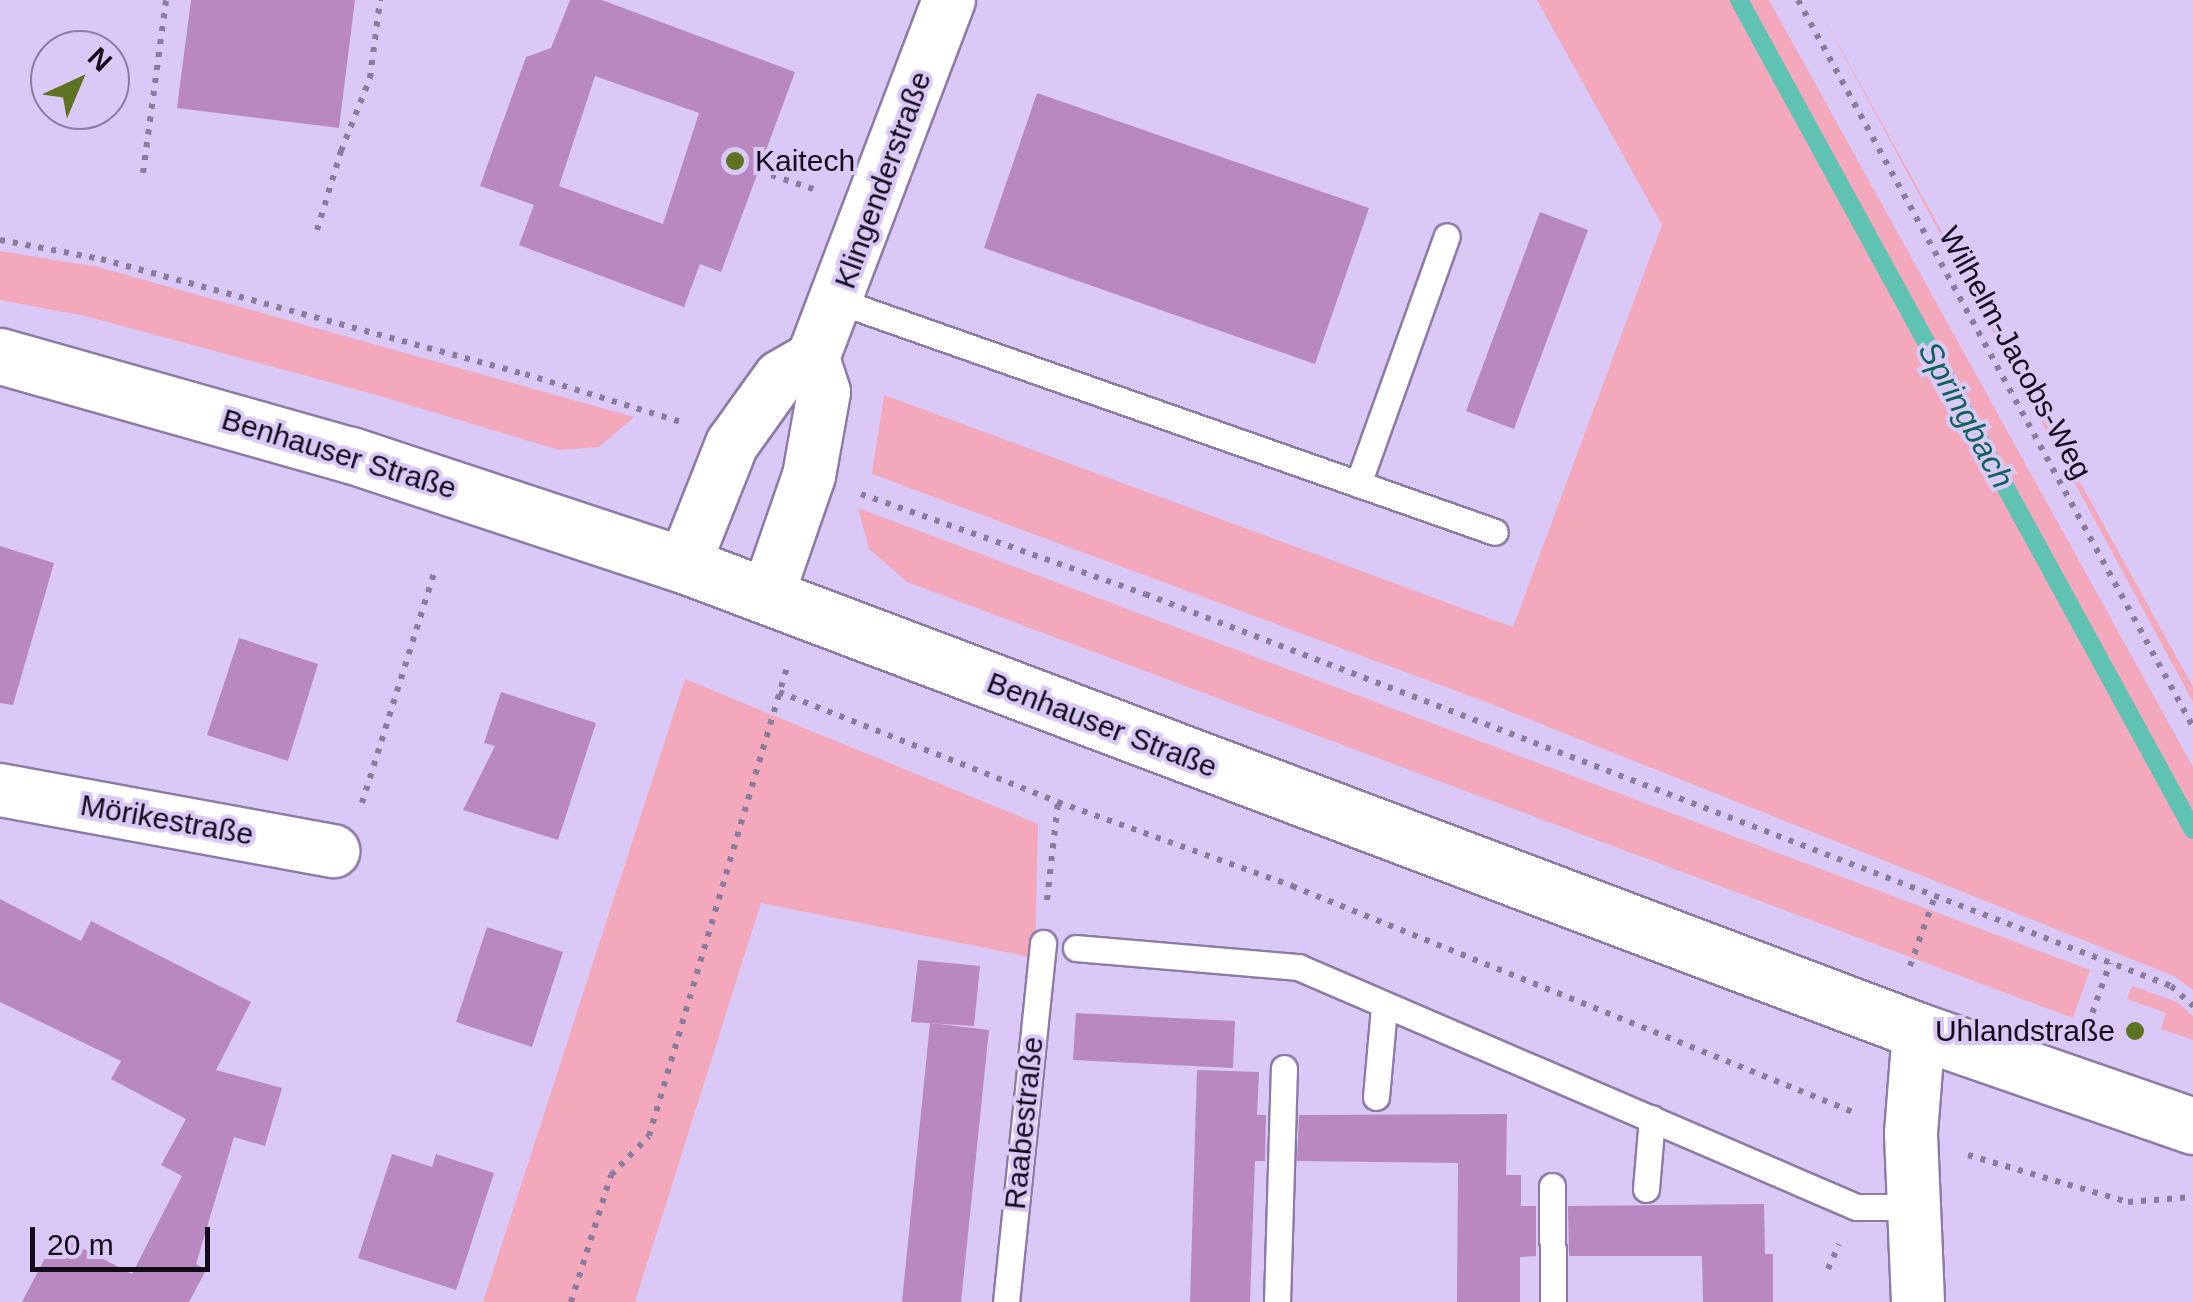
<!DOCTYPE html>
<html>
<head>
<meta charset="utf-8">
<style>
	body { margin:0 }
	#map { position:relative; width:2193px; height:1302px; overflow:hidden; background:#dac9f7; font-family:Arial,sans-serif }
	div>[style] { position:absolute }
	.green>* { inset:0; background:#f3a8bb }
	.stream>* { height:18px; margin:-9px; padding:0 9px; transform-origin:9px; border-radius:9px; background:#5fc2b3 }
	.building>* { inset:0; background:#b988c0 }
	.path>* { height:6px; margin-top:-3px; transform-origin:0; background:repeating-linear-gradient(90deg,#897c9d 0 5px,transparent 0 13px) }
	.roads { filter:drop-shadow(2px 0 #8c7ba5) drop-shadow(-2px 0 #8c7ba5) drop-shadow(0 2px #8c7ba5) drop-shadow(0 -2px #8c7ba5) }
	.service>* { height:25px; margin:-12.5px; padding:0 12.5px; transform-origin:12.5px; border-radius:12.5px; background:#fff }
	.minor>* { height:52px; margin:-26px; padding:0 26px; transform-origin:26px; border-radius:26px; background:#fff }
	.secondary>* { height:55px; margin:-27.5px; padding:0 27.5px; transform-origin:27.5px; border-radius:27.5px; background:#fff }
	.dots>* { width:28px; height:28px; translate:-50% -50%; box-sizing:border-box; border:5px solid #dac9f7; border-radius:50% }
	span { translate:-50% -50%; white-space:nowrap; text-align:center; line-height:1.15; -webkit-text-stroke:8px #dac9f7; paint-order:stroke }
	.poi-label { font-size:30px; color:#120b1a }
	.left { translate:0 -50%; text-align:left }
	.right { translate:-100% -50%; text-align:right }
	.street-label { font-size:30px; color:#120b1a }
	.water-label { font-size:32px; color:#0f6359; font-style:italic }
	.north { position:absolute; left:30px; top:30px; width:100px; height:100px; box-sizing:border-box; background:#dac9f7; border:2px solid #8a7d9f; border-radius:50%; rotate:44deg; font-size:28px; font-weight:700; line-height:40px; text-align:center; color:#120b1a }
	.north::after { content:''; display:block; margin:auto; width:35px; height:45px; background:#5e7322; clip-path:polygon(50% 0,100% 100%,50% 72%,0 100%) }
	.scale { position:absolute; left:30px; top:1227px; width:180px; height:45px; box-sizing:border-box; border:5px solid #120b1a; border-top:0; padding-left:12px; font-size:30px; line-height:35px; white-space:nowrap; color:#120b1a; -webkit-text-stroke:8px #dac9f7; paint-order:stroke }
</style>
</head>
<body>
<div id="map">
	<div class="green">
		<div style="clip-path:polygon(1537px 0,1769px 0,2193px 767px,2193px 990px,2174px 976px,1486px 702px,872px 474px,884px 395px,1513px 627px,1662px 225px)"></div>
		<div style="clip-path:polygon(1814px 0,2193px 687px,2193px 702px)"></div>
		<div style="clip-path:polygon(0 251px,98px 267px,634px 417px,599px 447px,559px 450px,373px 394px,85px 316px,0 300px)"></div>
		<div style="clip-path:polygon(858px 508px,2090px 970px,2073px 1018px,907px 582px,869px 549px)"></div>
		<div style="clip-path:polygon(685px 679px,1038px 824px,1035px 958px,761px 903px,635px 1302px,483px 1302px)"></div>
		<div style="clip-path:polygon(2132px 986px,2177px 1002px,2193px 1016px,2193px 1040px,2161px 1029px,2166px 1013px,2127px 999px)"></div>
	</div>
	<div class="stream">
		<div style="left:1739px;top:0;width:946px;rotate:61.32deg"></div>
	</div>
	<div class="building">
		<div style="clip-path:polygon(191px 0,355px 0,339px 128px,177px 108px)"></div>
		<div style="clip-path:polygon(evenodd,570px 0,602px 0,795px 72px,721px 272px,700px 264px,684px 307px,519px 245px,534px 205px,480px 186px,526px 57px,551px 48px,570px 0,595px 76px,699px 113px,663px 224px,559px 186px,595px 76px)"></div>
		<div style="clip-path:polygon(1037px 93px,1369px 208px,1315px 364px,984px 248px)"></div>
		<div style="clip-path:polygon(1540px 212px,1588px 230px,1514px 429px,1466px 411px)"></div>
		<div style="clip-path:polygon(0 546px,54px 563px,13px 705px,0 703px)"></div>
		<div style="clip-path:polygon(239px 638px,318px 664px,288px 761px,207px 735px)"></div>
		<div style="clip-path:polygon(501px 692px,596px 723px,558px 840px,463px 810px,495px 746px,484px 743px)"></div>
		<div style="clip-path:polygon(0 899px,81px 941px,91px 921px,251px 1002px,216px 1070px,282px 1088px,265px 1146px,234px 1137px,196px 1264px,206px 1270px,189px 1302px,22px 1302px,57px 1235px,132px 1274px,182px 1176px,161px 1165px,186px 1119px,111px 1079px,121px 1061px,0 1002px)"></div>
		<div style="clip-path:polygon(487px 927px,563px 952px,532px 1047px,456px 1022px)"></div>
		<div style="clip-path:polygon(918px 960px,980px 966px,974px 1026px,911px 1022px)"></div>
		<div style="clip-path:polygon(1076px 1013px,1235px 1021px,1233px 1068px,1073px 1060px)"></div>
		<div style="clip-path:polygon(930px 1023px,989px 1030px,961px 1302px,902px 1302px)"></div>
		<div style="clip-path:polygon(1197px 1070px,1259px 1072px,1257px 1115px,1266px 1115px,1265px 1161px,1255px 1161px,1250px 1302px,1190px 1302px)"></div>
		<div style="clip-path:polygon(1507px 1114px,1506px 1175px,1521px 1175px,1521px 1206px,1536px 1206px,1536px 1256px,1520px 1257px,1520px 1302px,1457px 1302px,1458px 1163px,1297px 1161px,1299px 1115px)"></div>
		<div style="clip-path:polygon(392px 1154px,432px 1167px,436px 1154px,494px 1173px,456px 1290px,358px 1258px)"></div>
		<div style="clip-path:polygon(1764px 1204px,1765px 1254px,1773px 1254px,1773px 1302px,1703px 1302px,1702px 1256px,1569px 1256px,1568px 1206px)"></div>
	</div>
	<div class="path">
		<div style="left:1798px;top:0;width:827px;rotate:61.48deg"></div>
		<div style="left:759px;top:171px;width:63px;rotate:18.4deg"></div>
		<div style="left:143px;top:173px;width:175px;rotate:-82.4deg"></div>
		<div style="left:317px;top:230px;width:83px;rotate:-73.1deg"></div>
		<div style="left:341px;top:151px;width:79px;rotate:-68.3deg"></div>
		<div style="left:370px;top:78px;width:79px;rotate:-82.7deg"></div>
		<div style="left:0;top:240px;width:103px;rotate:10.7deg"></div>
		<div style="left:101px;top:259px;width:439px;rotate:15.2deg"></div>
		<div style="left:525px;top:374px;width:163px;rotate:17.1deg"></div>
		<div style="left:861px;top:494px;width:301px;rotate:19.4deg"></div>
		<div style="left:1145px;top:594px;width:1098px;rotate:20.91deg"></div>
		<div style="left:2171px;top:986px;width:30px;rotate:42deg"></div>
		<div style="left:779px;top:692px;width:300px;rotate:21.5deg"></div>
		<div style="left:1058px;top:802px;width:249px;rotate:19.7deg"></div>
		<div style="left:1292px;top:886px;width:610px;rotate:21.94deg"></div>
		<div style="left:362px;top:803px;width:244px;rotate:-72.6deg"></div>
		<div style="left:1047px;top:900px;width:99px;rotate:-83.6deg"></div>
		<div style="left:1910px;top:966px;width:74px;rotate:-70.3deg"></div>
		<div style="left:2088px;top:1025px;width:66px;rotate:-70.5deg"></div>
		<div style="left:1968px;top:1155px;width:167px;rotate:16.4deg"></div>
		<div style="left:2128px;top:1202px;width:65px;rotate:-4.4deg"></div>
		<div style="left:1828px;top:1269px;width:27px;rotate:-66deg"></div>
		<div style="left:571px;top:1302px;width:133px;rotate:-72.5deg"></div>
		<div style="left:611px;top:1175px;width:54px;rotate:-45.7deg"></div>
		<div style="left:649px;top:1136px;width:492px;rotate:-73.6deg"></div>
	</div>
	<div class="roads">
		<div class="service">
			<div style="left:838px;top:301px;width:696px;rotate:19.37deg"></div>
			<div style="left:1358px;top:484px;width:263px;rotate:-70.3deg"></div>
			<div style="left:1076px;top:948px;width:223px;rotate:4.9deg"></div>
			<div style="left:1298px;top:967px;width:607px;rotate:23.27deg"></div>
			<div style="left:1856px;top:1207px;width:56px"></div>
			<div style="left:1376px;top:1097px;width:90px;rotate:-84.9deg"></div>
			<div style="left:1552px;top:1186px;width:116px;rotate:89.5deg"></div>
			<div style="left:1646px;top:1189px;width:71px;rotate:-85.2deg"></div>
			<div style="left:1006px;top:1302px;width:361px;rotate:-84.1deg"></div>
			<div style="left:1277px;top:1302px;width:234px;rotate:-88.3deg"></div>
		</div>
		<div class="minor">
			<div style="left:684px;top:565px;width:130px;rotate:-68.4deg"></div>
			<div style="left:732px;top:444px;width:82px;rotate:-54.4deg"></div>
			<div style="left:780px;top:377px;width:38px;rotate:-30deg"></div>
			<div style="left:813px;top:358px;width:383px;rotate:-69.2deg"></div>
			<div style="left:767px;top:597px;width:128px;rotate:-70.9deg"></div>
			<div style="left:809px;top:476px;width:85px;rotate:-79.9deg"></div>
			<div style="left:824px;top:392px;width:36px;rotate:-108deg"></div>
			<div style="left:0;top:790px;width:339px;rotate:10.4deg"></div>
			<div style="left:1918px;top:1302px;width:169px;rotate:-92.4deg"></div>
			<div style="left:1911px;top:1133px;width:102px;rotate:-85.5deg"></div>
		</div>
		<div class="secondary">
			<div style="left:0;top:356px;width:365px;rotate:15.8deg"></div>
			<div style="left:351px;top:455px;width:351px;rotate:18.3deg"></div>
			<div style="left:684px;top:565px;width:1320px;rotate:20.67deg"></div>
			<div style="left:1919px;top:1031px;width:290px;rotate:19.1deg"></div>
		</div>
	</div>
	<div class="dots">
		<div style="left:735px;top:161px;background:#5e7322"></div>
		<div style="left:2135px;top:1031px;background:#5e7322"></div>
	</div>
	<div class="poi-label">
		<span class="left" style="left:755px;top:161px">Kaitech</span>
		<span class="right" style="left:2115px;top:1031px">Uhlandstraße</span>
	</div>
	<div class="street-label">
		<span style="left:883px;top:180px;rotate:-70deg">Klingenderstraße</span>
		<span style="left:2015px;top:353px;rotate:61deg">Wilhelm-Jacobs-Weg</span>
		<span style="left:339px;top:454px;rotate:17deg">Benhauser Straße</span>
		<span style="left:1102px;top:725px;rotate:21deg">Benhauser Straße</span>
		<span style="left:167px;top:820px;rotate:10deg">Mörikestraße</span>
		<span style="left:1024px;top:1123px;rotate:-84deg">Raabestraße</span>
	</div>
	<div class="water-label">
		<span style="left:1966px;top:415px;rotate:61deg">Springbach</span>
	</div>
	<div class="north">N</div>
	<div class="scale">20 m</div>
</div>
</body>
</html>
